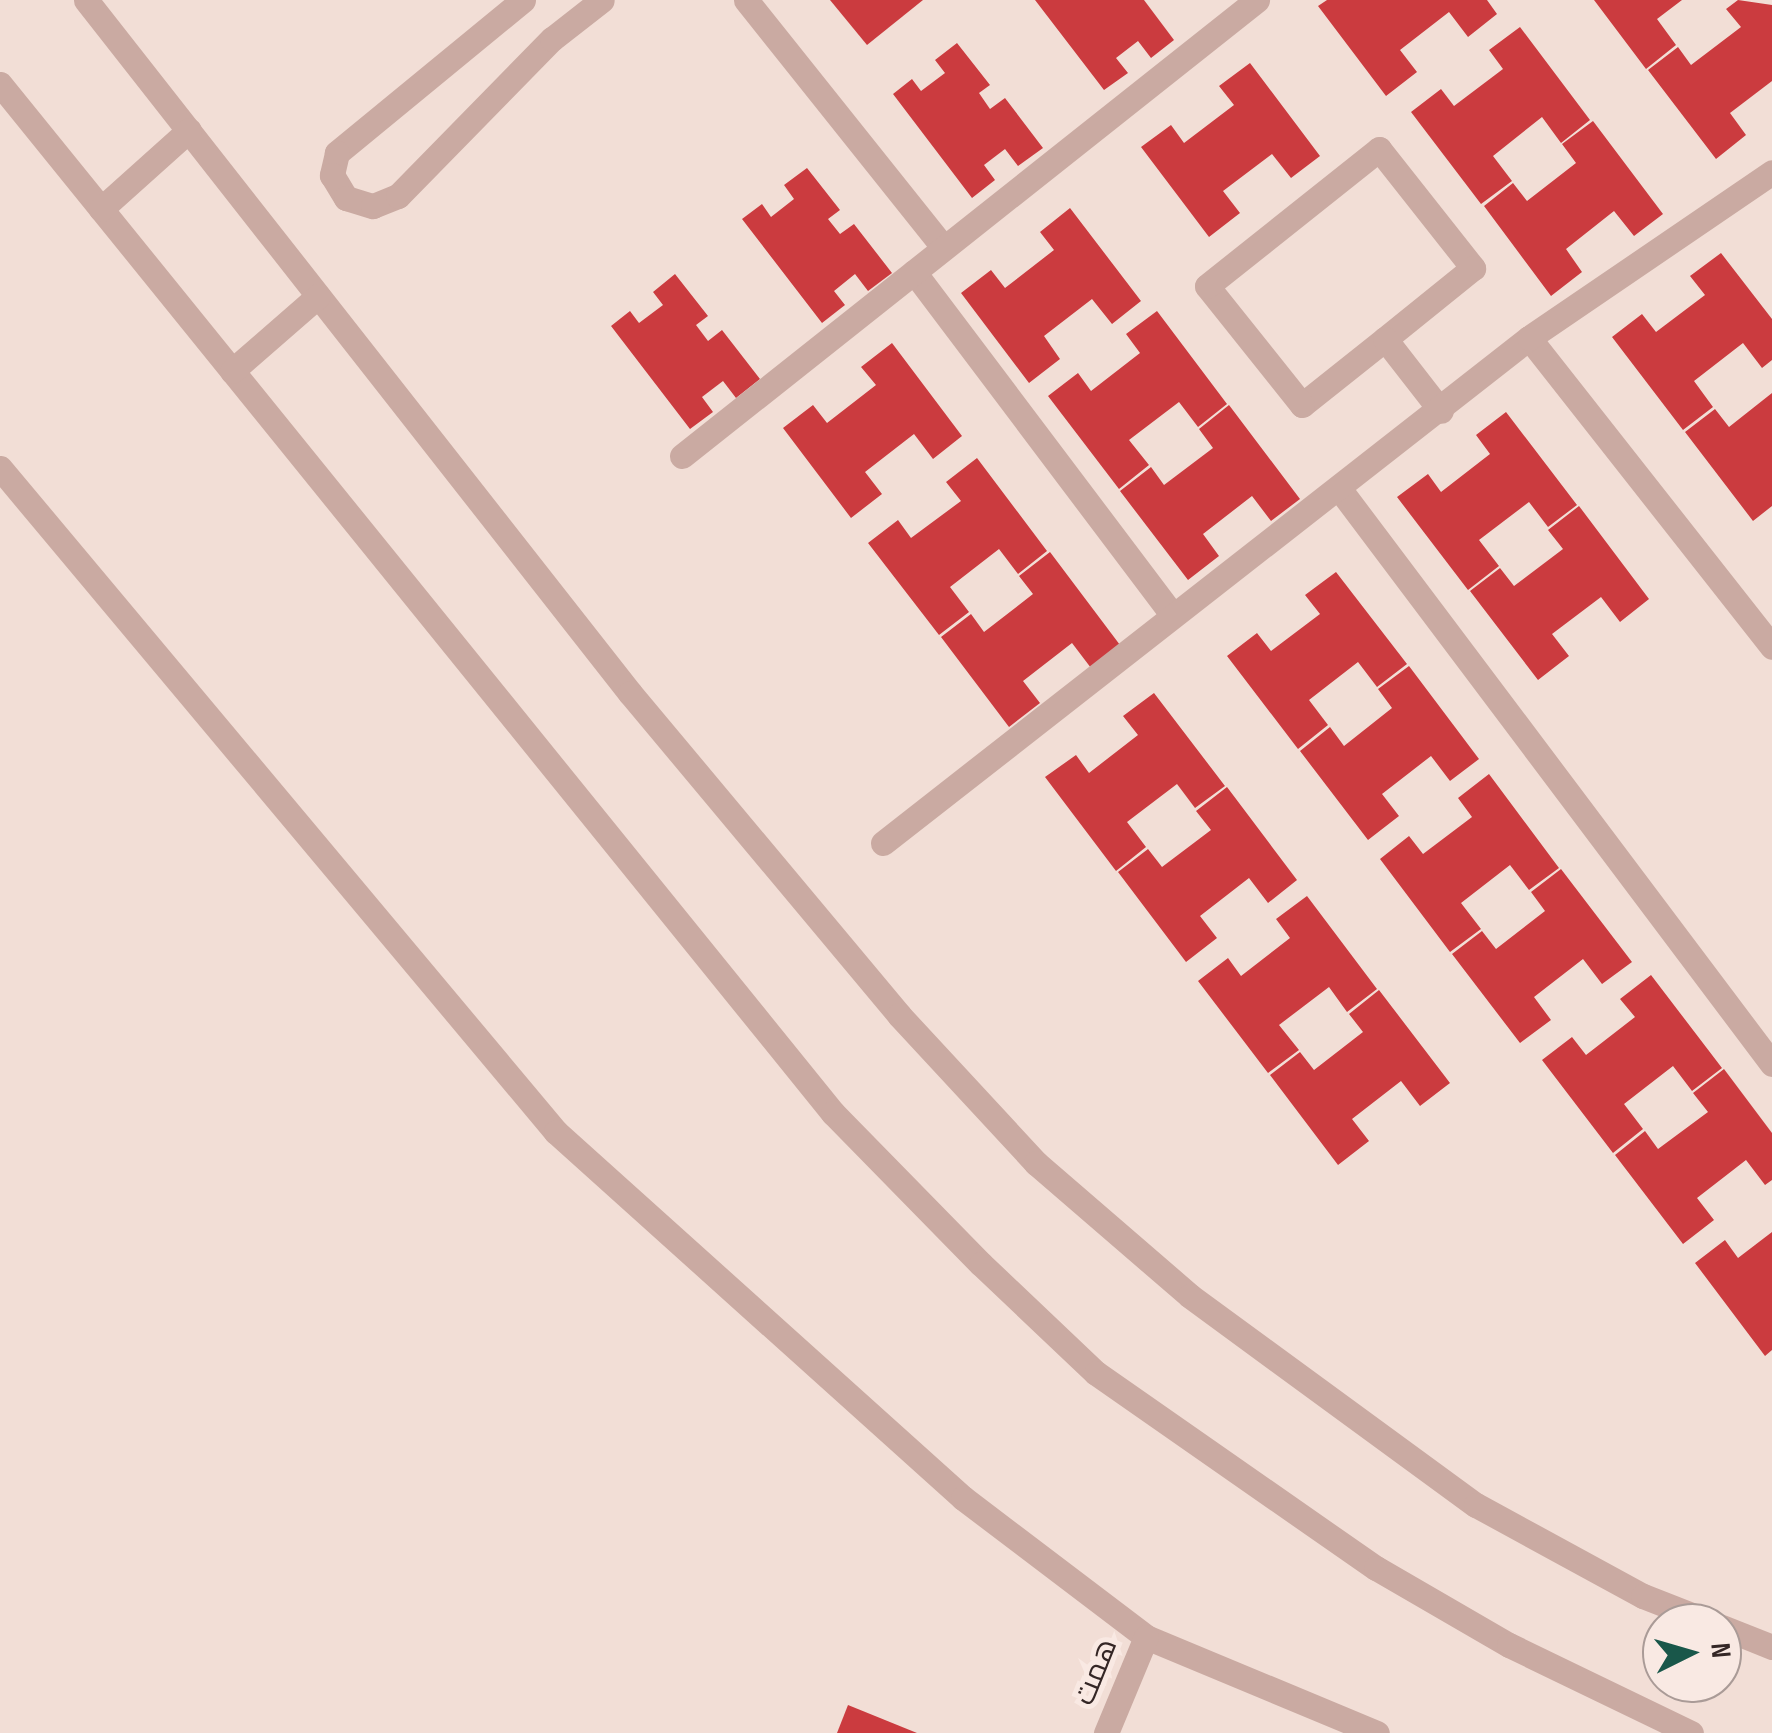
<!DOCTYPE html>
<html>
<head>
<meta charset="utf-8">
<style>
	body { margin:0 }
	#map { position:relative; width:1772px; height:1733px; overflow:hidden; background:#f2ded6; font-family:"Sofia Sans Condensed",Cairo,sans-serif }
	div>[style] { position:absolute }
	.building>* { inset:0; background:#cb3b3f }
	.minor>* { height:25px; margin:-12.5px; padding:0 12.5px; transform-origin:12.5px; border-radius:12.5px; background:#caaaa2 }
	span { translate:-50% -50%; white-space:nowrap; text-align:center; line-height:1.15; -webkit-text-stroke:10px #f9e9e3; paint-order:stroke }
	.street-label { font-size:30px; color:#342625 }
	.north { position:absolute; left:1642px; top:1603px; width:100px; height:100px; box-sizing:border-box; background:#f9e9e3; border:2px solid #aa9b97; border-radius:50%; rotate:85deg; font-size:28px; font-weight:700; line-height:40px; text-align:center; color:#342625 }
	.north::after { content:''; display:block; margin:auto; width:35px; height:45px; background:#19574a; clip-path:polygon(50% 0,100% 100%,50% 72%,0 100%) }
</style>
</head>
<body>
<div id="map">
	<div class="building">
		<div style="clip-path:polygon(830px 0,923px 0,867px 45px)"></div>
		<div style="clip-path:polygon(1035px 0,1144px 0,1174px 40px,1151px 58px,1138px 41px,1116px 58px,1128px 73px,1104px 90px)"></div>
		<div style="clip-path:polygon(1327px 0,1487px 0,1497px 14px,1468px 37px,1449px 12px,1400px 50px,1417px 72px,1386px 96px,1318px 6px)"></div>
		<div style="clip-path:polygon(1594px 0,1682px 0,1657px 19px,1676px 45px,1646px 69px)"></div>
		<div style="clip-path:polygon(1738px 0,1772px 5px,1772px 81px,1730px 113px,1746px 135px,1716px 159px,1648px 70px,1678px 47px,1691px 65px,1741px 27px,1726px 9px)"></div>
		<div style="clip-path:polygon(1520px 27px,1590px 120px,1561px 143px,1542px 117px,1493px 156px,1512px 181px,1481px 204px,1411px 112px,1441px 89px,1454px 106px,1503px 69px,1489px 50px)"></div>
		<div style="clip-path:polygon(957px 43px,990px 85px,979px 93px,990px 109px,1005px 98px,1043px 148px,1018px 166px,1005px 149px,984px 165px,995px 180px,972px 198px,893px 94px,912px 79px,921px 91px,945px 73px,935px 60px)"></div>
		<div style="clip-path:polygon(1250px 63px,1320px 156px,1291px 178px,1272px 154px,1223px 191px,1240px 213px,1209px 237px,1141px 147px,1171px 125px,1184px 143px,1234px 105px,1219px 86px)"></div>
		<div style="clip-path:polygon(1593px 121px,1663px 214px,1634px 236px,1614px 211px,1566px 249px,1582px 272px,1551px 296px,1484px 206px,1513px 183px,1527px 201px,1576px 163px,1562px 144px)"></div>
		<div style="clip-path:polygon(807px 168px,840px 210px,828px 219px,840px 234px,854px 224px,892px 273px,868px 291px,855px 274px,834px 291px,845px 305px,822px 323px,742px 219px,762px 204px,771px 217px,794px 199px,784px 185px)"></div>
		<div style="clip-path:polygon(1070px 208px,1141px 301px,1112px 324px,1092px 299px,1044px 336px,1060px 359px,1029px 383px,961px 293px,991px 270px,1005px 288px,1054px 250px,1040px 232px)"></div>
		<div style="clip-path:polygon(1721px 253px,1772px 319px,1772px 360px,1762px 368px,1743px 343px,1694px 381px,1713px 407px,1683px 430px,1612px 337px,1642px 314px,1656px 332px,1705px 295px,1690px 276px)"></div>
		<div style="clip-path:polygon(675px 274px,708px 316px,696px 325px,708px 341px,722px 330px,760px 379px,736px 398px,723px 381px,702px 397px,713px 412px,690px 429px,611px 326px,630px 311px,639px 323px,663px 305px,653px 292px)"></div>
		<div style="clip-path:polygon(1157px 311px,1227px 404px,1198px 427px,1179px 402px,1129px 440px,1149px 465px,1119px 489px,1048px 396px,1078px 373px,1091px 391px,1140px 353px,1126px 334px)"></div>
		<div style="clip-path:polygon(892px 343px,962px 436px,933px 459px,914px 434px,865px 472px,882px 494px,851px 518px,783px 428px,813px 405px,827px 423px,876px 385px,861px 367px)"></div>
		<div style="clip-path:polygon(1772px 393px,1772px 506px,1753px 521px,1685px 432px,1715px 409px,1729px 427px)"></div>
		<div style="clip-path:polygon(1229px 405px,1300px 499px,1271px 521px,1252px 496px,1203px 534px,1219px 556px,1188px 580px,1120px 491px,1151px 467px,1164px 485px,1213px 448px,1199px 429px)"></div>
		<div style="clip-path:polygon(1506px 412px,1577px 505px,1548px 527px,1529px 502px,1479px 540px,1499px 566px,1468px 590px,1397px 497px,1428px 474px,1441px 492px,1490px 454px,1476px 435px)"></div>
		<div style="clip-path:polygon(977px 458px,1047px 551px,1018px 574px,999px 549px,950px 587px,969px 612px,939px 635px,868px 543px,898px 520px,911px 538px,961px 501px,946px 482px)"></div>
		<div style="clip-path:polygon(1579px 506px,1649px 599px,1620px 622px,1601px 597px,1552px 634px,1569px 656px,1538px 680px,1470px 591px,1500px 568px,1514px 586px,1563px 549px,1548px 530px)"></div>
		<div style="clip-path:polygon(1050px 552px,1120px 645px,1091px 668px,1072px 643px,1023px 681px,1040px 703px,1009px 727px,941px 637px,971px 614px,984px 632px,1033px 594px,1019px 576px)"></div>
		<div style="clip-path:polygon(1336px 572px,1407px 664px,1377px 687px,1358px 662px,1309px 700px,1328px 725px,1298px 749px,1227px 656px,1257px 633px,1271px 651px,1320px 614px,1305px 595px)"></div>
		<div style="clip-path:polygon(1409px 666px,1479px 759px,1450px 781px,1431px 756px,1382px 794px,1399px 816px,1368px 840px,1300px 751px,1330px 727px,1344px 746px,1392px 708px,1378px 689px)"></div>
		<div style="clip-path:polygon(1154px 693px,1225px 786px,1195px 808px,1177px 784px,1127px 822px,1146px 847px,1116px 871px,1045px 777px,1076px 755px,1089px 773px,1138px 735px,1123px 716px)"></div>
		<div style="clip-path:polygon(1489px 774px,1559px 868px,1529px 890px,1510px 865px,1461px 903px,1481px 929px,1450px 952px,1380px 859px,1409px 836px,1423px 854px,1472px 817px,1458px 798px)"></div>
		<div style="clip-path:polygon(1227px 787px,1297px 880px,1268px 903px,1249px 878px,1200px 916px,1217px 938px,1186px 962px,1118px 872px,1148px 849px,1162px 867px,1211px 830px,1196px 811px)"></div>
		<div style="clip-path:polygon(1561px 869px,1632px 962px,1602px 984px,1583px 959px,1534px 997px,1551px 1020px,1520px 1043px,1452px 954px,1482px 931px,1496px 949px,1545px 911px,1531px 892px)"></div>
		<div style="clip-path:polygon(1307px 896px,1377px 989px,1347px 1012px,1329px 987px,1279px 1025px,1299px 1050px,1268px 1073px,1198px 981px,1228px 958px,1241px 976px,1290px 938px,1276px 919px)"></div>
		<div style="clip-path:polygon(1651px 975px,1722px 1068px,1692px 1091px,1673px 1066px,1624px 1104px,1643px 1129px,1613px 1153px,1542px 1060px,1572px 1037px,1586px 1055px,1635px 1017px,1620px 999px)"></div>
		<div style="clip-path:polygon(1379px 990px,1450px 1083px,1420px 1106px,1401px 1081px,1352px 1119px,1369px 1141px,1338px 1165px,1270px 1075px,1300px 1052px,1314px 1070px,1363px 1032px,1349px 1014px)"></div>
		<div style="clip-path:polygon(1724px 1069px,1772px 1133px,1772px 1180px,1765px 1185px,1746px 1160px,1697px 1198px,1714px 1220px,1683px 1244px,1615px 1155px,1645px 1131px,1658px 1149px,1708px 1112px,1693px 1093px)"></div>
		<div style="clip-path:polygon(1772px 1232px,1772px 1350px,1765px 1356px,1695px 1263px,1725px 1240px,1738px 1258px)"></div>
		<div style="clip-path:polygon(848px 1705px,917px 1733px,837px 1733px)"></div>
	</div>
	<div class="minor">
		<div style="left:86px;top:0;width:881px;rotate:51.87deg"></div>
		<div style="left:630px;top:693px;width:420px;rotate:50.1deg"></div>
		<div style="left:899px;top:1015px;width:202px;rotate:47.2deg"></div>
		<div style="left:1036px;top:1163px;width:203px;rotate:40.8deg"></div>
		<div style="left:1190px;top:1296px;width:354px;rotate:36.2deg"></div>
		<div style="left:1476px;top:1505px;width:190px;rotate:28.6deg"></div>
		<div style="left:1643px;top:1596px;width:74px;rotate:21.4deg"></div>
		<div style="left:523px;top:0;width:241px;rotate:140.6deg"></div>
		<div style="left:337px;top:153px;width:23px;rotate:103deg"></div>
		<div style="left:332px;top:175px;width:27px;rotate:59deg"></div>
		<div style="left:346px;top:198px;width:28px;rotate:17deg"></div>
		<div style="left:373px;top:206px;width:27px;rotate:-22deg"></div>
		<div style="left:398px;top:196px;width:220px;rotate:-45.6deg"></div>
		<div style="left:552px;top:39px;width:63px;rotate:-38deg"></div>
		<div style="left:746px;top:0;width:317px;rotate:51.4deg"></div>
		<div style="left:0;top:84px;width:1324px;rotate:51.01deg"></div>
		<div style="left:833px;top:1113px;width:211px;rotate:45.6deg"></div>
		<div style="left:981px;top:1264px;width:158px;rotate:43.5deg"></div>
		<div style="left:1096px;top:1373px;width:341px;rotate:34.9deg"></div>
		<div style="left:1376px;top:1568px;width:154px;rotate:30.1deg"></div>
		<div style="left:1509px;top:1645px;width:202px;rotate:25.8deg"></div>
		<div style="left:101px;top:209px;width:118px;rotate:-41.9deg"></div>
		<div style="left:914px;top:272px;width:428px;rotate:53deg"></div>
		<div style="left:1529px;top:338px;width:393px;rotate:51.8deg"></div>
		<div style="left:1385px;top:339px;width:106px;rotate:141.5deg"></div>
		<div style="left:1302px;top:405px;width:152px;rotate:-128.6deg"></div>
		<div style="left:1207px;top:286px;width:220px;rotate:-38.5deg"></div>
		<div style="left:1379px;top:149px;width:152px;rotate:51.7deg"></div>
		<div style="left:1473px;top:268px;width:113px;rotate:141.1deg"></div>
		<div style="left:1385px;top:339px;width:91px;rotate:52.1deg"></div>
		<div style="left:232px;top:371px;width:114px;rotate:-41.1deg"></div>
		<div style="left:682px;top:456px;width:734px;rotate:-38.42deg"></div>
		<div style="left:0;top:468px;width:866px;rotate:50.06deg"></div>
		<div style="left:556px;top:1132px;width:547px;rotate:41.96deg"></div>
		<div style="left:963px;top:1498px;width:230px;rotate:37.2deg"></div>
		<div style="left:1146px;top:1637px;width:250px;rotate:22.6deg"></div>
		<div style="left:1341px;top:491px;width:717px;rotate:53.05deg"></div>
		<div style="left:883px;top:843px;width:820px;rotate:-38.02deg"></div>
		<div style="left:1529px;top:338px;width:294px;rotate:-34.3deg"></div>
		<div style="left:1722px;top:1627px;width:54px;rotate:21.8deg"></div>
		<div style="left:1106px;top:1733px;width:104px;rotate:-67.4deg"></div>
	</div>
	<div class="street-label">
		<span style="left:1096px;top:1672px;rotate:-68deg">همت</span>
	</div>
	<div class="north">N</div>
</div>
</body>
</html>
